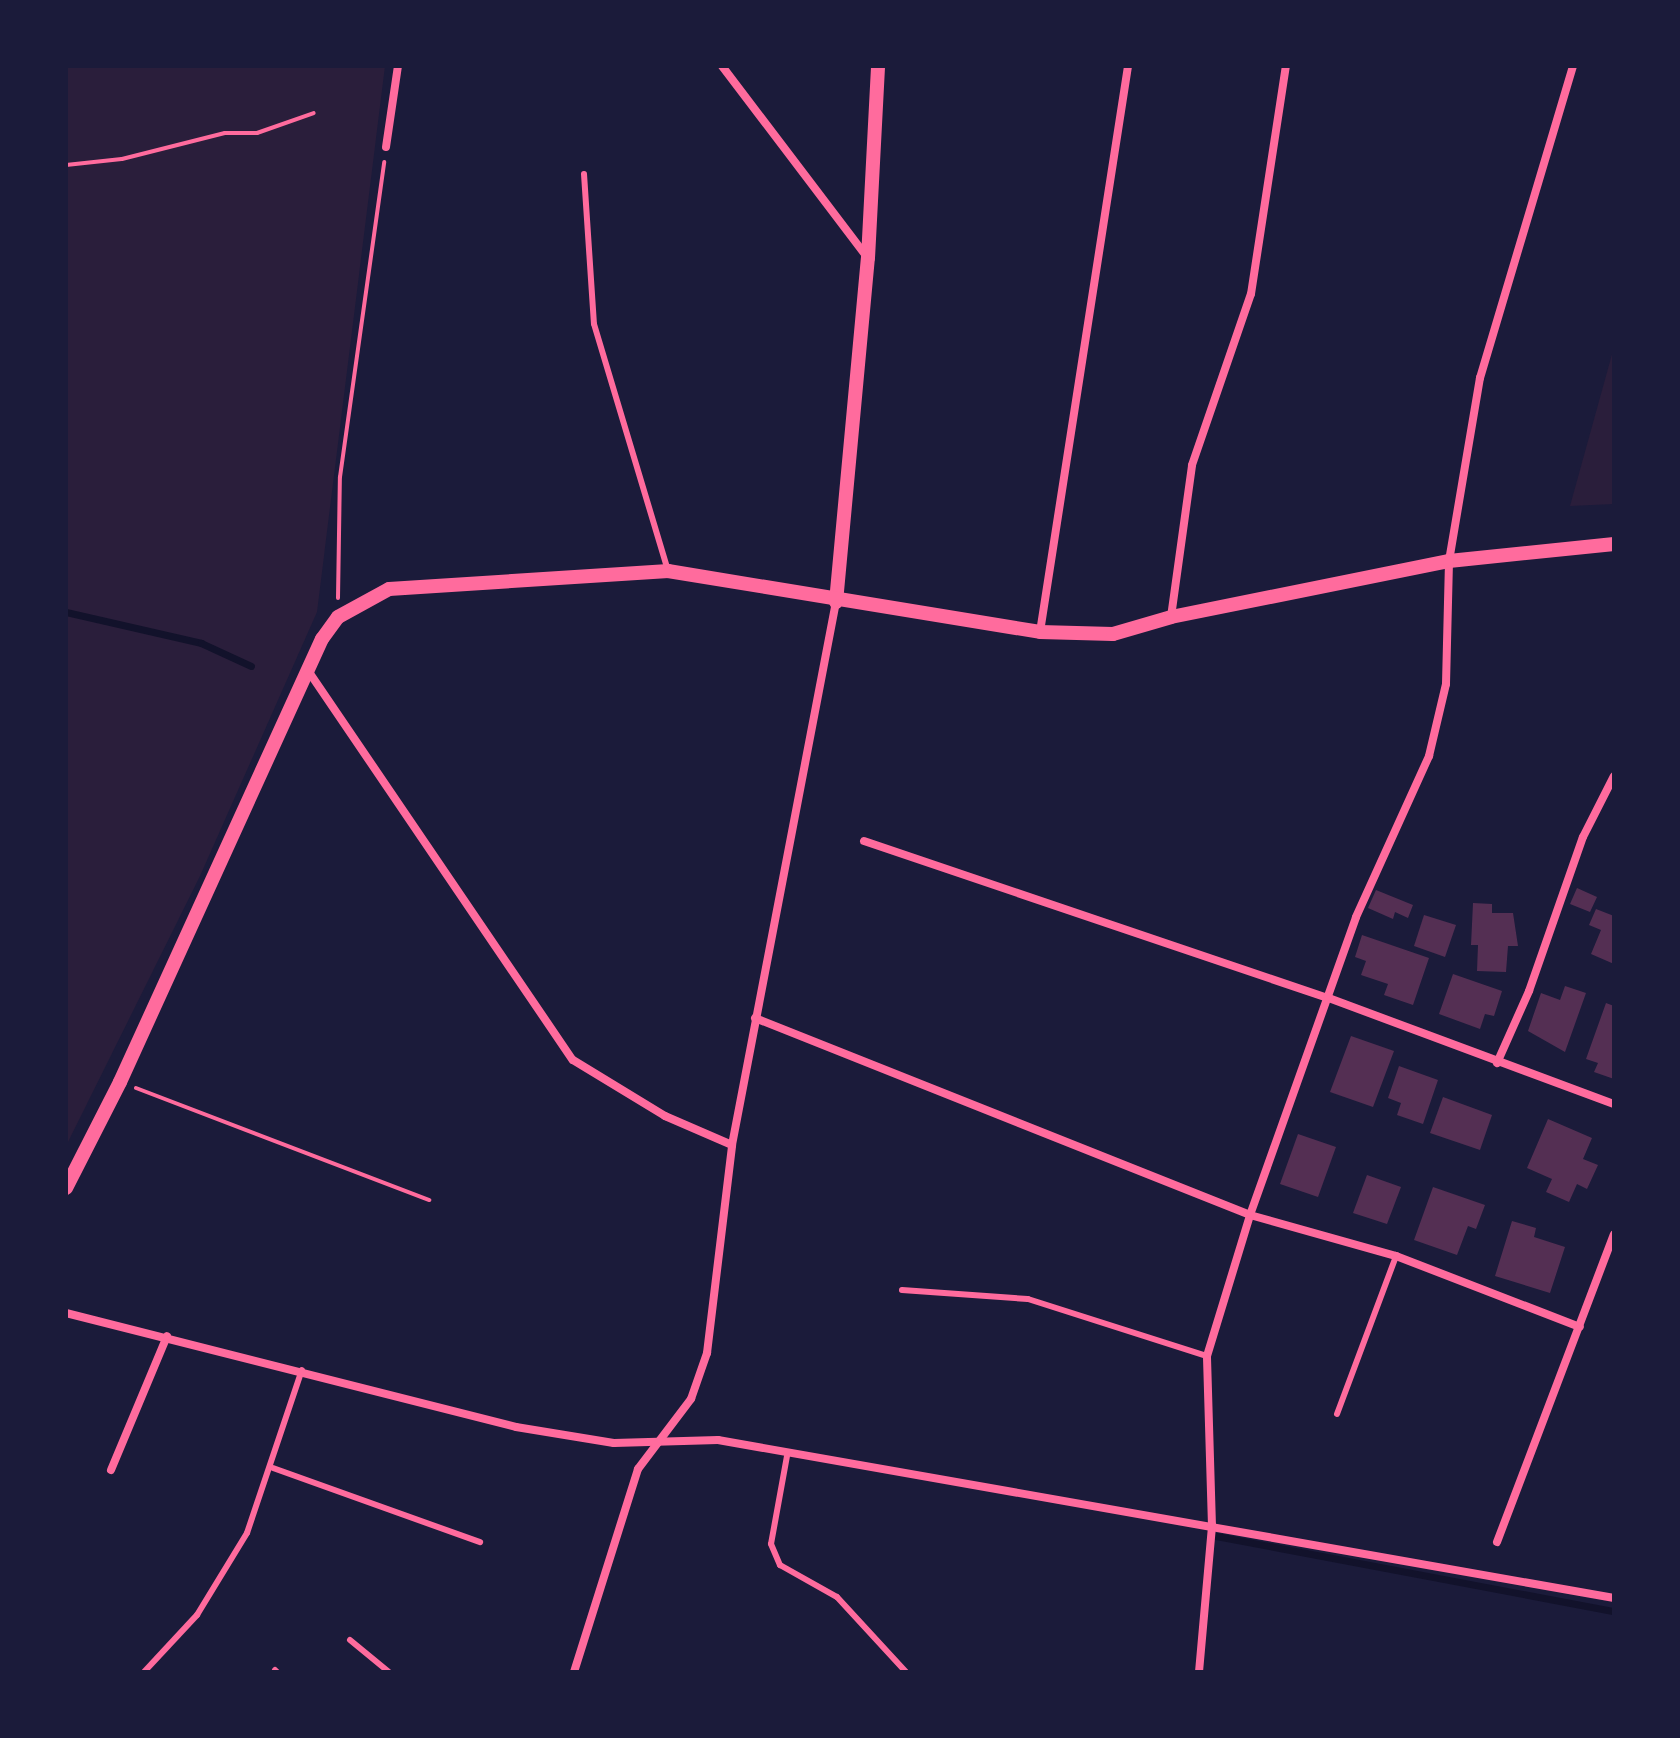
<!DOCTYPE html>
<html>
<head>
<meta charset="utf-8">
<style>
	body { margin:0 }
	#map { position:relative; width:1680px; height:1738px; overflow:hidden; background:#1b1b3a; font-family:"PT Serif",serif }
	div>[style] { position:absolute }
	.green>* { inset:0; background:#2a1e3b }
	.stream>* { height:7px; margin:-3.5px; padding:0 3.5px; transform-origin:3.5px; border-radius:3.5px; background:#12122b }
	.building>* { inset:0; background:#542f53 }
	.path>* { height:4px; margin:-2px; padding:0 2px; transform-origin:2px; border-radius:2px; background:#ff6b9d }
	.service>* { height:6px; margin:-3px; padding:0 3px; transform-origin:3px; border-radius:3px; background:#ff6b9d }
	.minor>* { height:8px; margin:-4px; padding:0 4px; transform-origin:4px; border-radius:4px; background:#ff6b9d }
	.tertiary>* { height:14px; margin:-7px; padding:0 7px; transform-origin:7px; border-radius:7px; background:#ff6b9d }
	span { translate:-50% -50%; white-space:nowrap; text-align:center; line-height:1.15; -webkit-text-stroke:7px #1b1b3a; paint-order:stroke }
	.frame { position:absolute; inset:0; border:68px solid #1b1b3a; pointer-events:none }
</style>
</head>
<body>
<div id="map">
	<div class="green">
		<div style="clip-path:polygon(66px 66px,385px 66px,317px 612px,200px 876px,66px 1146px)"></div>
		<div style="clip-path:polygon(1614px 347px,1614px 504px,1570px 506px)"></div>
	</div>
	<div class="stream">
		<div style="left:66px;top:612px;width:139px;rotate:12.9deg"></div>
		<div style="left:201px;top:643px;width:55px;rotate:24.7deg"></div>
		<div style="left:1216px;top:1536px;width:405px;rotate:10.7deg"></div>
	</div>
	<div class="building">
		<div style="clip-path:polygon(1577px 888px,1597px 897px,1590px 912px,1570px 904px)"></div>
		<div style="clip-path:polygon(1376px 890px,1413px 905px,1408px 918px,1395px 912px,1393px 919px,1368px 908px)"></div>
		<div style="clip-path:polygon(1473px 903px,1492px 904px,1492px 913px,1513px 913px,1518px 946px,1508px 946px,1506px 972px,1477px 971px,1478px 945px,1471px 945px)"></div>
		<div style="clip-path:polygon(1596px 909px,1614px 916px,1614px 964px,1591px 954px,1601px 930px,1589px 925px)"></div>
		<div style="clip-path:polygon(1424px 915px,1456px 925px,1445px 957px,1414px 946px)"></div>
		<div style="clip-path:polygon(1362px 935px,1429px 958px,1413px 1005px,1384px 995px,1388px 984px,1361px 975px,1366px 961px,1355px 957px)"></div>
		<div style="clip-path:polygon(1453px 974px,1502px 991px,1494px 1016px,1485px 1014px,1480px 1029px,1439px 1014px)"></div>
		<div style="clip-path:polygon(1565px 986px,1586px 993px,1565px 1052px,1528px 1031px,1541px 993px,1560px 1000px)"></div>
		<div style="clip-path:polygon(1606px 1003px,1614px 1006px,1614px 1079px,1594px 1072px,1598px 1063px,1586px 1059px)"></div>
		<div style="clip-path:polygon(1351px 1036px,1394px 1051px,1373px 1107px,1330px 1092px)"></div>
		<div style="clip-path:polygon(1399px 1066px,1438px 1080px,1423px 1124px,1397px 1115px,1401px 1103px,1388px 1098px)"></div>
		<div style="clip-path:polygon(1443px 1097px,1492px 1115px,1480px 1150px,1430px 1133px)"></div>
		<div style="clip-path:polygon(1548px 1119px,1592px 1138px,1583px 1159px,1598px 1165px,1587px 1189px,1577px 1184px,1569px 1202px,1546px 1192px,1552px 1179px,1527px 1168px)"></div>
		<div style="clip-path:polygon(1298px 1134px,1336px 1147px,1318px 1197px,1280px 1184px)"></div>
		<div style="clip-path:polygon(1367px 1175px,1401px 1187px,1387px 1224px,1353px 1213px)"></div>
		<div style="clip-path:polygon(1433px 1187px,1485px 1205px,1476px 1229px,1468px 1226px,1457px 1255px,1414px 1240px)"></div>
		<div style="clip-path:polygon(1512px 1221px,1536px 1228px,1534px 1237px,1565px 1247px,1550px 1293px,1495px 1276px)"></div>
	</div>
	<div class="path">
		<div style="left:66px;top:165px;width:56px;rotate:-6.1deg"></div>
		<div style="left:122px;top:159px;width:106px;rotate:-14.2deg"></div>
		<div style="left:225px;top:133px;width:32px"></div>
		<div style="left:257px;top:133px;width:60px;rotate:-19.3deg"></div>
		<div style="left:338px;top:598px;width:121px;rotate:-89.1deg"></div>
		<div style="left:340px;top:477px;width:318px;rotate:-82deg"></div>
		<div style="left:136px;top:1088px;width:314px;rotate:20.9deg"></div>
	</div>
	<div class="service">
		<div style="left:584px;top:174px;width:150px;rotate:86.2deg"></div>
		<div style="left:594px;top:324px;width:258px;rotate:73.3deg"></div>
		<div style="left:902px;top:1290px;width:126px;rotate:4.1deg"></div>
		<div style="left:1028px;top:1299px;width:188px;rotate:17.7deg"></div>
		<div style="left:1337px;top:1414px;width:169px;rotate:-69.5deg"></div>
		<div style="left:787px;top:1456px;width:89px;rotate:100.3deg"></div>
		<div style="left:771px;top:1544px;width:23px;rotate:67deg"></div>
		<div style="left:780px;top:1565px;width:65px;rotate:29.3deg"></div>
		<div style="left:837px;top:1597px;width:102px;rotate:47.4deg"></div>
		<div style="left:273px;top:1468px;width:220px;rotate:19.7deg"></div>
		<div style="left:350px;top:1640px;width:50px;rotate:39.4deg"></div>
		<div style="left:275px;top:1670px;width:3px;rotate:45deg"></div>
		<div style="left:144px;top:1672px;width:78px;rotate:-47.1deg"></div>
		<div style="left:197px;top:1615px;width:96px;rotate:-58.6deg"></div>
		<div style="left:247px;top:1533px;width:172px;rotate:-71.4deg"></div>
	</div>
	<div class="minor">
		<div style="left:722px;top:66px;width:240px;rotate:52.8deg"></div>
		<div style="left:386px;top:147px;width:82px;rotate:-81.6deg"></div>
		<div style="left:1171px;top:617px;width:153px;rotate:-82.1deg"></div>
		<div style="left:1192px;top:465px;width:181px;rotate:-71deg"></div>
		<div style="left:1251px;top:294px;width:231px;rotate:-81.3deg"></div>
		<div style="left:1040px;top:632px;width:573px;rotate:-81.16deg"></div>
		<div style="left:309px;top:672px;width:469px;rotate:55.8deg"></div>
		<div style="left:573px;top:1060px;width:108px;rotate:31.3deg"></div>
		<div style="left:665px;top:1116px;width:73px;rotate:23.4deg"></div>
		<div style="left:864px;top:841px;width:488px;rotate:18.7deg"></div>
		<div style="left:1326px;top:997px;width:307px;rotate:20.4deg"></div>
		<div style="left:755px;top:1018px;width:533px;rotate:21.7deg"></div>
		<div style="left:1250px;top:1215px;width:152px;rotate:15.7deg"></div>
		<div style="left:1396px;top:1256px;width:197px;rotate:21.1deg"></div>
		<div style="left:1497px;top:1063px;width:79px;rotate:-66deg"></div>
		<div style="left:1529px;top:991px;width:163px;rotate:-70.7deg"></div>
		<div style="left:1583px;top:837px;width:68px;rotate:-63.1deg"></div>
		<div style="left:66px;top:1313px;width:464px;rotate:14.2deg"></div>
		<div style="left:516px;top:1427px;width:99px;rotate:9.3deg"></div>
		<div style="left:614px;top:1443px;width:104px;rotate:-1.7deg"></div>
		<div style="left:718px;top:1440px;width:910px;rotate:10deg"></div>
		<div style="left:111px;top:1470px;width:145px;rotate:-67.3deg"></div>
		<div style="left:1497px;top:1542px;width:329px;rotate:-69.2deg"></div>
		<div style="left:574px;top:1672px;width:213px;rotate:-72.5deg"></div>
		<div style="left:638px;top:1469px;width:88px;rotate:-52.9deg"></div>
		<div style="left:691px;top:1399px;width:49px;rotate:-70.8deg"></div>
		<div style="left:707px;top:1353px;width:209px;rotate:-83.1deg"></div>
		<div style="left:732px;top:1145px;width:553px;rotate:-79.16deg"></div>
		<div style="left:1199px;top:1672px;width:147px;rotate:-84.9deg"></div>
		<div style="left:1212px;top:1526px;width:170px;rotate:-91.7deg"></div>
		<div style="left:1207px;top:1356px;width:147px;rotate:-73deg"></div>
		<div style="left:1250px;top:1215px;width:316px;rotate:-70.4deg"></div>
		<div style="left:1356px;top:917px;width:177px;rotate:-65.6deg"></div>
		<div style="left:1429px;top:756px;width:74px;rotate:-76.7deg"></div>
		<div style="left:1446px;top:684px;width:123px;rotate:-88.6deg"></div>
		<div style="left:1449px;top:561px;width:186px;rotate:-80.4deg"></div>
		<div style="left:1480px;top:378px;width:326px;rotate:-73.4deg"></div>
	</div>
	<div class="tertiary">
		<div style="left:836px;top:602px;width:345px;rotate:-84.7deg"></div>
		<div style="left:868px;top:258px;width:192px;rotate:-87deg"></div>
		<div style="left:66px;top:1188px;width:119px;rotate:-63deg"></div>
		<div style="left:120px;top:1082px;width:487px;rotate:-65.5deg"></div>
		<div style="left:322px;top:639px;width:27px;rotate:-54deg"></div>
		<div style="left:338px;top:617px;width:58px;rotate:-28.8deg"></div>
		<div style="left:389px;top:589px;width:280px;rotate:-3.7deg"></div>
		<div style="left:668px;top:571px;width:377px;rotate:9.3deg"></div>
		<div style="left:1040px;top:632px;width:73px;rotate:1.6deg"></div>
		<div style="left:1113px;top:634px;width:60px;rotate:-16.3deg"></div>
		<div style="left:1171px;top:617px;width:284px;rotate:-11.4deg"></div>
		<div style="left:1449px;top:561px;width:166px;rotate:-5.9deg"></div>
	</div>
	<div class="frame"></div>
</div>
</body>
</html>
